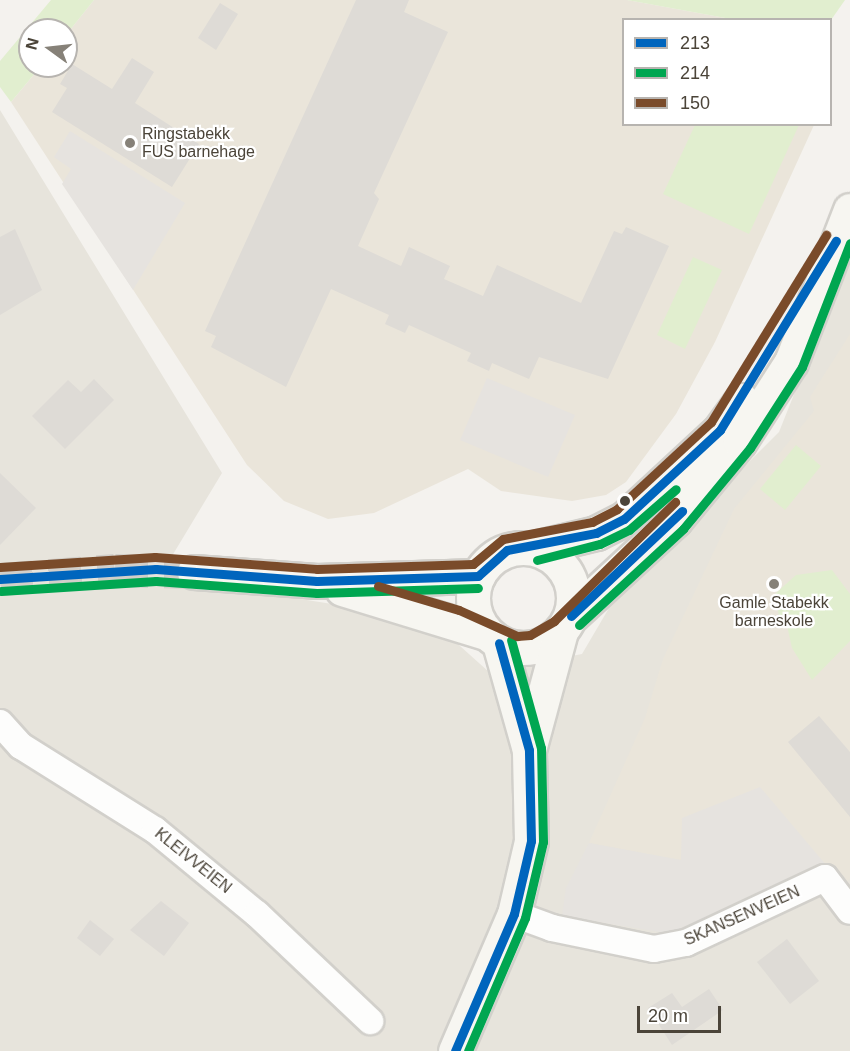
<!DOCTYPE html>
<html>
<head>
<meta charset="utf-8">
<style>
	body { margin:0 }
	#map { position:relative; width:850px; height:1051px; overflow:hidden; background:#f4f2ee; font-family:Helvetica,sans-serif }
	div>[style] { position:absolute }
	.residential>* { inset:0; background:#e7e4dc }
	.education>* { inset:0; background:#eae5da }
	.green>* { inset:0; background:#e1eecf }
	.parking>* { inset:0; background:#e6e3df }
	.building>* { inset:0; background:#dedbd6 }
	.secondary-tunnel>* { height:33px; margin-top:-16.5px; transform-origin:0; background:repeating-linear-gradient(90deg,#d2cfca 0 33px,transparent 0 49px) }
	.roads { filter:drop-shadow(2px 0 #d2d0cb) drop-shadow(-2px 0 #d2d0cb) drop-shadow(0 2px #d2d0cb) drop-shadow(0 -2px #d2d0cb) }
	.street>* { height:26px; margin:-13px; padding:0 13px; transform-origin:13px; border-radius:13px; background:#fdfdfc }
	.secondary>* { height:33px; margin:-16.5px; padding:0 16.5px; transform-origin:16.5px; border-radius:16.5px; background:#f7f6f1 }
	.secondary>.ring { margin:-16.5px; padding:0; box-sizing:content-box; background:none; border:33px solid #f7f6f1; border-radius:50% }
	.bus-1>* { height:9px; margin:-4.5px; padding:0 4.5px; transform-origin:4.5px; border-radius:4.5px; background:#0065bd }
	.bus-2>* { height:9px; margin:-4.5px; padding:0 4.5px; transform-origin:4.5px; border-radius:4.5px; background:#00a651 }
	.bus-3>* { height:9px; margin:-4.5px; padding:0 4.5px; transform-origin:4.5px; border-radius:4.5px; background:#7a4b2a }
	.dots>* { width:16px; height:16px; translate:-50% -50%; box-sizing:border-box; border:3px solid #fff; border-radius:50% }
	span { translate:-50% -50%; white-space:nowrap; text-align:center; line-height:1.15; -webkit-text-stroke:4.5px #fff; paint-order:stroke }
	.poi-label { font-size:16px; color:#4b4439 }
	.left { translate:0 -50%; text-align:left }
	.street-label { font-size:16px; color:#4b4439 }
	.legend { position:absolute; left:622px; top:18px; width:210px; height:108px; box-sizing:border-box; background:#fff; border:2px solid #b7b4b0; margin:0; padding:8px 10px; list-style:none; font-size:18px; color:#4b4439 }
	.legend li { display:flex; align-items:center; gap:12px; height:30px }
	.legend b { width:30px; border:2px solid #b7b4b0 }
	.north { position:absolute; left:18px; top:18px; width:60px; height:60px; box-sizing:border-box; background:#fff; border:2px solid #b7b4b0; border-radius:50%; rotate:285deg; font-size:16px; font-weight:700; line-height:24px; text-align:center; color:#4b4439 }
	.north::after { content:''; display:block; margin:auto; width:21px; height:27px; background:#868178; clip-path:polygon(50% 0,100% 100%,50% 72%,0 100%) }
	.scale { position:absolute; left:637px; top:1006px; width:84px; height:27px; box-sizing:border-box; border:3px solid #4b4439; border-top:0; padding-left:8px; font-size:18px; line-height:21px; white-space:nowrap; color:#4b4439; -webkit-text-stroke:4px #fff; paint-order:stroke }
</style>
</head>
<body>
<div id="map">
	<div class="residential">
		<div style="clip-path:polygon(0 110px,222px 473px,172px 556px,194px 572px,185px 581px,377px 611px,450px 637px,489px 672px,582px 654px,619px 591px,779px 432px,850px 254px,850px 1051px,0 1051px)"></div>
	</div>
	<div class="education">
		<div style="clip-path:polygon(94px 0,627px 0,731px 19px,624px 20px,624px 124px,814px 125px,715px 342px,676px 414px,626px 482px,606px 495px,572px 501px,501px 491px,468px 469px,374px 513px,328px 519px,284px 501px,247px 465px,11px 102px,41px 66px,66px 66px,66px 35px)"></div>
		<div style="clip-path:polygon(850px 334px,850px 879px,843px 885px,682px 854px,681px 860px,589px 843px,645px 718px,663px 659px,734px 509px,814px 411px,810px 397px)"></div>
	</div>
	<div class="green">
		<div style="clip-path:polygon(51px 0,94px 0,66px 35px,66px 30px,30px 30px,30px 66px,41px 66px,11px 102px,0 87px,0 61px)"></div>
		<div style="clip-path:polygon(627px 0,845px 0,831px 20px,731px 19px)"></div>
		<div style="clip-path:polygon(695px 125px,799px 125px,749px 234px,663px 194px)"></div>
		<div style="clip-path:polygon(693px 257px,722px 270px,685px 349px,657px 335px)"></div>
		<div style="clip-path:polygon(796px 445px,821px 466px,785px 510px,760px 489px)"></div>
		<div style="clip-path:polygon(832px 570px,850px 594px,850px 641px,812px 680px,792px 648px,786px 621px,780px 622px,775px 594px,796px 575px)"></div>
	</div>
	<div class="parking">
		<div style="clip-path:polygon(70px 131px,185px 203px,133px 290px,62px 184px,71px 169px,54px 157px)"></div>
		<div style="clip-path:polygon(487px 378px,575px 415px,548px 477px,460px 440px)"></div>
		<div style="clip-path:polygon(760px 787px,843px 885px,696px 945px,660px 932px,562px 916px,566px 888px,589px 843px,681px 860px,682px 818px)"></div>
	</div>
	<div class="building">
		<div style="clip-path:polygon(356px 0,409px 0,404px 12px,448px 32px,374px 193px,379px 199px,358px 246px,401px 266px,409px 247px,450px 266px,444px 279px,483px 296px,497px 265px,581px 303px,614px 231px,622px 234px,626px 227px,669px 246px,608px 379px,539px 357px,529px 379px,492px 363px,489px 371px,467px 361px,471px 353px,409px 325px,405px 333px,385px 324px,389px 315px,331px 289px,286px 387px,211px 347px,216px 336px,205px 331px)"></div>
		<div style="clip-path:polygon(220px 3px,238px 14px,216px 50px,198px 38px)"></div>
		<div style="clip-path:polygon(132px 58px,154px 72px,135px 103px,199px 144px,172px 187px,52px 112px,67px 88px,60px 84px,72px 64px,112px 89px)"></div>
		<div style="clip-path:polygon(15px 229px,42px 290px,0 315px,0 237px)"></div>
		<div style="clip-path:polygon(94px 379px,114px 400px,65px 449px,32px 416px,68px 380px,81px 392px)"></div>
		<div style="clip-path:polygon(0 473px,36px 508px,0 545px)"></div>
		<div style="clip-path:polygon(819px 716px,850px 752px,850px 817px,788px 742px)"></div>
		<div style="clip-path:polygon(161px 901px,189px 923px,164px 956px,130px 930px)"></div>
		<div style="clip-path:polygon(90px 920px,114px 939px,100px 956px,77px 938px)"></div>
		<div style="clip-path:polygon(787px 939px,819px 981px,790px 1004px,757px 962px)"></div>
		<div style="clip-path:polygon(709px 989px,723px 1010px,672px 1045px,648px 1008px,672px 993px,682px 1007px)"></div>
	</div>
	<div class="secondary-tunnel">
		<div style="left:0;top:579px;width:115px;rotate:-4.5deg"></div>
		<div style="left:115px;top:570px;width:79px;rotate:1.5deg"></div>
	</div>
	<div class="roads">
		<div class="street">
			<div style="left:0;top:723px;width:31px;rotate:48deg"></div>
			<div style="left:21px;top:746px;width:158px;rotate:32.1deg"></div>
			<div style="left:155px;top:830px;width:132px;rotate:39.5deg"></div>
			<div style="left:257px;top:914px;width:156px;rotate:43.4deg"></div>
			<div style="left:514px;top:914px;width:40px;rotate:20.2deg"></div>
			<div style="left:552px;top:928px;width:104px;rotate:11.6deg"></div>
			<div style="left:654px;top:949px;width:33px;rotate:-11deg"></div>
			<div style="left:686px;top:943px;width:153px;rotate:-25.1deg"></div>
			<div style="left:825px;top:878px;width:41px;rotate:52.9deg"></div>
		</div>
		<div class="secondary">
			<div class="ring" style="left:473px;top:548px;width:67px;height:67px"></div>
			<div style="left:534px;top:548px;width:64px;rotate:-13.6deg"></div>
			<div style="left:596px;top:533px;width:31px;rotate:-27deg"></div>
			<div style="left:624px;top:519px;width:131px;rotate:-42.8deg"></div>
			<div style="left:720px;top:430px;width:37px;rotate:-54deg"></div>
			<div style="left:194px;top:572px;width:123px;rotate:4.2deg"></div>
			<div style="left:317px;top:581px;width:161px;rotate:-1.8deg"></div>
			<div style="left:342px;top:589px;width:151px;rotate:17deg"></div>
			<div style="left:571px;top:616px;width:142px;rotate:-42.7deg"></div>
			<div style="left:675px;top:520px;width:102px;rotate:-50.6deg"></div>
			<div style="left:740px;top:441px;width:94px;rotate:-57.2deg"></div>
			<div style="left:791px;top:362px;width:163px;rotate:-68.8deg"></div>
			<div style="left:529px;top:750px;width:123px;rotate:-74.9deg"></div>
			<div style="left:455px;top:1051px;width:149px;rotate:-66.7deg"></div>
			<div style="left:514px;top:914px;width:75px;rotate:-76.9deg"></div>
			<div style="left:531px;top:841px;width:91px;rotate:-91.3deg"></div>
			<div style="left:529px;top:750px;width:111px;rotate:-105.7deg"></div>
		</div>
	</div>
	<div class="bus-1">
		<div style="left:0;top:579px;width:156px;rotate:-3.7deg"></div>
		<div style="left:156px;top:569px;width:161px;rotate:4.3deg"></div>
		<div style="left:317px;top:581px;width:161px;rotate:-1.8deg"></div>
		<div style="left:478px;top:576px;width:39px;rotate:-42deg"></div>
		<div style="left:507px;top:550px;width:91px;rotate:-10.8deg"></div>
		<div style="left:596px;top:533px;width:31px;rotate:-27deg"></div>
		<div style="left:624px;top:519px;width:131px;rotate:-42.8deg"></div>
		<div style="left:720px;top:430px;width:222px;rotate:-58.5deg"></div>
		<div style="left:571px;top:616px;width:153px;rotate:-43.4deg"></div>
		<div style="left:455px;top:1051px;width:149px;rotate:-66.7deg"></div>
		<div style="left:514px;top:914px;width:75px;rotate:-76.9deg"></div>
		<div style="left:531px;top:841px;width:91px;rotate:-91.3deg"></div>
		<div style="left:529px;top:750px;width:111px;rotate:-105.7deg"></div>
	</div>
	<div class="bus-2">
		<div style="left:537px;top:560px;width:65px;rotate:-14.3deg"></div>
		<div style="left:600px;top:544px;width:32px;rotate:-26deg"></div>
		<div style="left:629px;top:530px;width:62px;rotate:-41.1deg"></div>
		<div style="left:1px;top:591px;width:155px;rotate:-3.7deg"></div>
		<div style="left:156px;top:581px;width:161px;rotate:4.3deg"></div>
		<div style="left:317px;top:593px;width:161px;rotate:-1.8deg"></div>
		<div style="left:579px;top:625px;width:142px;rotate:-42.7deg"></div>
		<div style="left:683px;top:529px;width:105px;rotate:-50.4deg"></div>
		<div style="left:750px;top:448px;width:96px;rotate:-57.3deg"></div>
		<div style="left:802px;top:367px;width:133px;rotate:-68.8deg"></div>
		<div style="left:468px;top:1051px;width:145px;rotate:-66.8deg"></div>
		<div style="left:525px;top:918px;width:78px;rotate:-76.7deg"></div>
		<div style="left:543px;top:842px;width:94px;rotate:-91.2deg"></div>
		<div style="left:541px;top:748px;width:112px;rotate:-105.5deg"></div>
	</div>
	<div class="bus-3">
		<div style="left:0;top:567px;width:155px;rotate:-3.7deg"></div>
		<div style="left:155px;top:557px;width:162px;rotate:4.2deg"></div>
		<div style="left:317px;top:569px;width:156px;rotate:-1.8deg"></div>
		<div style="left:473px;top:564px;width:39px;rotate:-40deg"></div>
		<div style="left:503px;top:539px;width:91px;rotate:-10.8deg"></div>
		<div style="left:592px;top:522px;width:28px;rotate:-27deg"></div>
		<div style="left:617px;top:509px;width:128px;rotate:-42.8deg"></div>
		<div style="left:711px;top:422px;width:220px;rotate:-58.4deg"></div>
		<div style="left:378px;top:586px;width:84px;rotate:16.5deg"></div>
		<div style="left:459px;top:610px;width:64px;rotate:24.1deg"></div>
		<div style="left:517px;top:636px;width:13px;rotate:-4deg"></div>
		<div style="left:530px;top:635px;width:28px;rotate:-30deg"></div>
		<div style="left:554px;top:621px;width:170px;rotate:-44.5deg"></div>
	</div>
	<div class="dots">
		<div style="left:130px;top:143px;background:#868178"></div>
		<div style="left:625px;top:501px;background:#4b4439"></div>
		<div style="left:774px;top:584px;background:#868178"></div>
	</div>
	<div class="poi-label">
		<span class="left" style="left:142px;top:143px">Ringstabekk<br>FUS barnehage</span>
		<span style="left:774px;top:612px">Gamle Stabekk<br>barneskole</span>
	</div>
	<div class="street-label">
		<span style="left:193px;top:861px;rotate:39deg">KLEIVVEIEN</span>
		<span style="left:742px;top:916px;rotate:-24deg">SKANSENVEIEN</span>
	</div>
	<ul class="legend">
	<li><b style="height:8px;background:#0065bd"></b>213</li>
	<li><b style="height:8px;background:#00a651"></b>214</li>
	<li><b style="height:8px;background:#7a4b2a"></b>150</li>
	</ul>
	<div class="north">N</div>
	<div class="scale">20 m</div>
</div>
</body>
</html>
